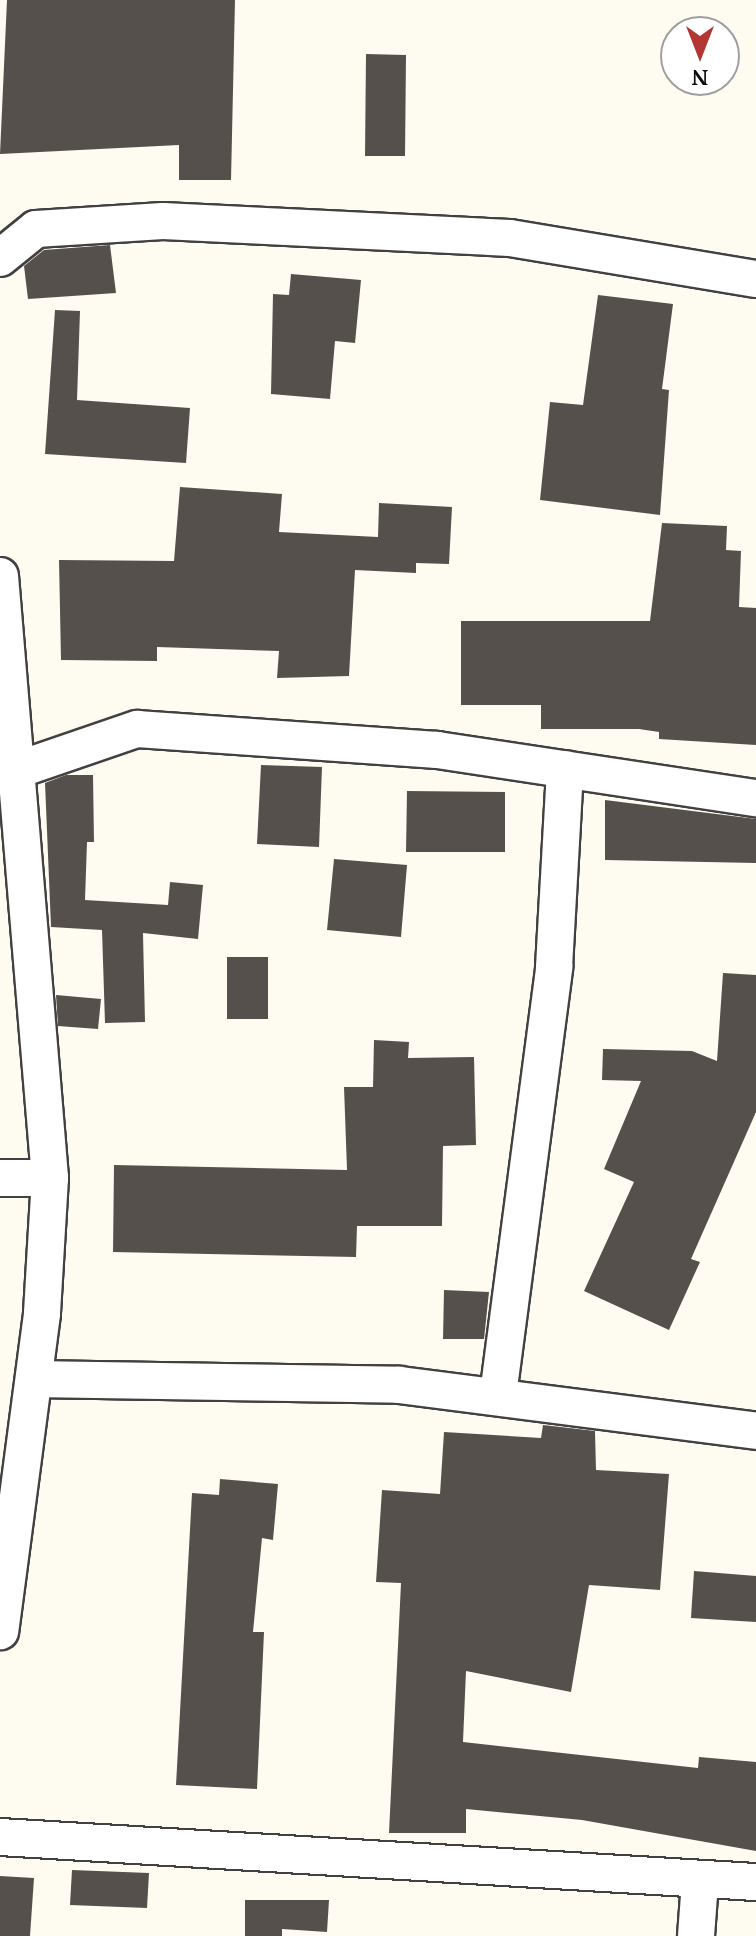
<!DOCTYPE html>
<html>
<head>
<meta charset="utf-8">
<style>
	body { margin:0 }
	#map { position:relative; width:756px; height:1936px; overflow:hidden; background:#fefcf1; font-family:"PT Serif",serif }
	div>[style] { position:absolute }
	.building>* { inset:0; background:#56504c }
	.roads { filter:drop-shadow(2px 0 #414141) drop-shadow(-2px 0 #414141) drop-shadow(0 2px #414141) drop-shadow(0 -2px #414141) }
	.minor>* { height:36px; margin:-18px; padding:0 18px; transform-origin:18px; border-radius:18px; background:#fff }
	span { translate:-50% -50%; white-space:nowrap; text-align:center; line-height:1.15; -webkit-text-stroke:8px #fff; paint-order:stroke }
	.north { position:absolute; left:660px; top:16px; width:80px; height:80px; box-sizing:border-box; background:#fff; border:2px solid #9f9f9f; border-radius:50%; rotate:180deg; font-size:22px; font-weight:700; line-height:32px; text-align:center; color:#0e0e0e }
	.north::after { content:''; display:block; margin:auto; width:28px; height:36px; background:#b13634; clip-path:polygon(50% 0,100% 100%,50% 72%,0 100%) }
</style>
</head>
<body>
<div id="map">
	<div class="building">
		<div style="clip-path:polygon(7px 0,235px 0,231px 180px,179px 180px,179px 145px,0 154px)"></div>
		<div style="clip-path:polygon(366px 54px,406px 55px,405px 156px,365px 156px)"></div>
		<div style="clip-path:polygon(110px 245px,116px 293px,28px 299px,24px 266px,44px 250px)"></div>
		<div style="clip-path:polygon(291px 274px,361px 280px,355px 343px,335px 341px,330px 399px,271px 394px,273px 294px,289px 295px)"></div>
		<div style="clip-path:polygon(598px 295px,673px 304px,662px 389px,669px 390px,660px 515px,540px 500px,550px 402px,583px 405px)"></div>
		<div style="clip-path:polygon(55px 310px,80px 311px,77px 400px,190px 408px,186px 463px,45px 454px)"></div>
		<div style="clip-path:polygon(180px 487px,282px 494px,279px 532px,378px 537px,379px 503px,452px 507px,449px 564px,416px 563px,416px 573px,355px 570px,349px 676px,277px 678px,279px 651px,157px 647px,157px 661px,61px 660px,59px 560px,174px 561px)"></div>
		<div style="clip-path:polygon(662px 523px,727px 526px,726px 550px,741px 551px,739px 607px,756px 608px,756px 745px,659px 739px,659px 732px,639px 729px,541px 729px,541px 705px,461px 705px,461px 621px,650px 621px)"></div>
		<div style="clip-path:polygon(261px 765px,322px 767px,319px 847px,257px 844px)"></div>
		<div style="clip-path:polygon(66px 775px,93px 775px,94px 842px,87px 842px,85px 900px,168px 905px,170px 882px,203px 885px,198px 939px,143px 933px,145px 1022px,105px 1023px,102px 930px,51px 927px,45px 783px)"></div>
		<div style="clip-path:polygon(407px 791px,505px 792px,505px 852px,406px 852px)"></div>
		<div style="clip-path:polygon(605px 800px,756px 819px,756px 863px,605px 860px)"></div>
		<div style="clip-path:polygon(334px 859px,407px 865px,401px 937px,327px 930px)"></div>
		<div style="clip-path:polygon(227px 957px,268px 957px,268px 1019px,227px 1019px)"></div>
		<div style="clip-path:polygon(723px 973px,756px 975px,756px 1112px,691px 1259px,700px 1262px,669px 1330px,584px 1291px,634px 1182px,604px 1169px,641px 1081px,602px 1080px,603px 1049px,692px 1051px,717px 1061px)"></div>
		<div style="clip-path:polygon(56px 995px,101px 999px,98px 1029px,58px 1026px)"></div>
		<div style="clip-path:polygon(374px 1040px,409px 1042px,408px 1058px,474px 1057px,476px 1145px,443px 1146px,442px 1226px,357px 1226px,356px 1257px,113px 1252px,114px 1165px,347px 1170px,344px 1087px,373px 1087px)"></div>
		<div style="clip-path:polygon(444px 1290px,489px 1292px,484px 1339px,443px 1339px)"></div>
		<div style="clip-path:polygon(543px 1425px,595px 1431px,596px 1470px,669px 1474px,660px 1590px,589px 1585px,571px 1692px,466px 1671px,463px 1742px,698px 1768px,699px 1757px,756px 1762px,756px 1851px,582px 1820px,466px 1809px,466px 1833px,389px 1833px,401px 1583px,376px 1582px,382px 1490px,440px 1494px,444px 1432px,541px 1438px)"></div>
		<div style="clip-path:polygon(220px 1479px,278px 1484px,273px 1540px,262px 1538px,253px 1632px,264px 1632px,257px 1789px,176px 1785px,192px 1493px,219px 1495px)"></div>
		<div style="clip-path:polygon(694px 1571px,756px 1576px,756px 1622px,691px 1618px)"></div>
		<div style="clip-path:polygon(72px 1870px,149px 1873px,147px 1908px,70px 1905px)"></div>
		<div style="clip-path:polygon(0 1876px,34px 1878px,30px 1936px,0 1936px)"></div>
		<div style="clip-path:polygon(245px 1900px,329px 1900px,327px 1932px,282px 1929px,282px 1936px,245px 1936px)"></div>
	</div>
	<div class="roads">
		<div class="minor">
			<div style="left:0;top:258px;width:46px;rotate:-38.9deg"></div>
			<div style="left:36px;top:229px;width:127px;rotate:-3.6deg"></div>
			<div style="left:163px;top:221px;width:347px;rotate:2.8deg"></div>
			<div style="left:510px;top:238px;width:249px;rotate:9.5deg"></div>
			<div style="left:0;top:576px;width:604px;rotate:85.25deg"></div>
			<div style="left:50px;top:1178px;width:136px;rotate:93.4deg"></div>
			<div style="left:42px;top:1314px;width:320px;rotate:97.5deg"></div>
			<div style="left:20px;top:769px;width:124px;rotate:-18.9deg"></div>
			<div style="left:137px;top:729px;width:301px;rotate:4deg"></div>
			<div style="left:437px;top:750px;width:323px;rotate:8.6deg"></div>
			<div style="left:0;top:1178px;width:50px"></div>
			<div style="left:34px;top:1379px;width:365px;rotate:0.9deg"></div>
			<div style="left:399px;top:1385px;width:360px;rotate:7.3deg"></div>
			<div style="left:498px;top:1395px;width:432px;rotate:-82.5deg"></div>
			<div style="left:554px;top:967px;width:198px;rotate:-86.8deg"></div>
			<div style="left:0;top:1837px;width:757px;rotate:3.41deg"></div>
			<div style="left:696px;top:1936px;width:55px;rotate:-85.8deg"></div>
		</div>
	</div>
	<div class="north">N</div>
</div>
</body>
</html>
